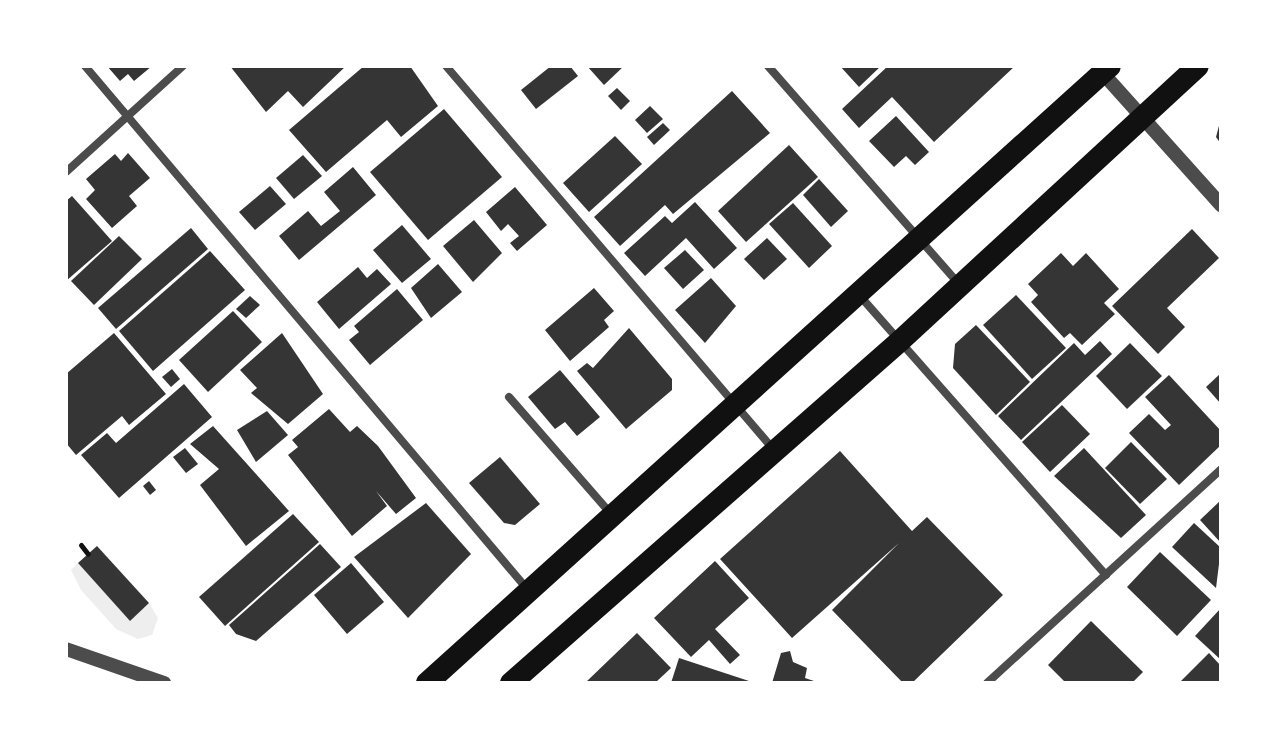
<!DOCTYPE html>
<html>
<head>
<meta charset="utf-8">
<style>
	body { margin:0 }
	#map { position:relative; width:1287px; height:749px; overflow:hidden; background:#fff; font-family:Overpass,sans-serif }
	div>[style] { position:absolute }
	.green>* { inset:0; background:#eee }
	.building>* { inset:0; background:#353535 }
	.path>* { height:5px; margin:-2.5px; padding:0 2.5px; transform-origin:2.5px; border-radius:2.5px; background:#111 }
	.minor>* { height:8px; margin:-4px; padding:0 4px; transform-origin:4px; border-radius:4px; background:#4c4c4c }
	.tertiary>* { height:14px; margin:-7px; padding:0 7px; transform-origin:7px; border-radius:7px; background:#4c4c4c }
	.trunk>* { height:22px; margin:-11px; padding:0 11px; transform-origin:11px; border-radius:11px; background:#111 }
	span { translate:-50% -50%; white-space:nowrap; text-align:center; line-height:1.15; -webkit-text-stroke:6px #fff; paint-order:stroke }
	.frame { position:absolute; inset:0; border:68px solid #fff; pointer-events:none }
</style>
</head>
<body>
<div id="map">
	<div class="green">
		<div style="clip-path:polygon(78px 563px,129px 620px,149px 603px,158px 618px,152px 635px,138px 639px,116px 629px,81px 590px,71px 570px)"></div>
	</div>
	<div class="building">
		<div style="clip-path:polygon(107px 66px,152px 66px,134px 81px,128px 74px,120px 81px)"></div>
		<div style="clip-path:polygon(230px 66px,346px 66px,303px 107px,288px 91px,266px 112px)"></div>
		<div style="clip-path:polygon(364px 66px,410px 66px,438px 106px,401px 137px,387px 120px,326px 172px,289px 130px)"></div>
		<div style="clip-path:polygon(551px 66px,570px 66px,578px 76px,536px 109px,521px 90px)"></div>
		<div style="clip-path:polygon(587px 66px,624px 66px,604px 85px)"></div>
		<div style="clip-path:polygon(840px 66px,881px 66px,859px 87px)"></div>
		<div style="clip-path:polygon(888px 66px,1015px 66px,934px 142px,892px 97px,859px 128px,842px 109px)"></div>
		<div style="clip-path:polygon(617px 88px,630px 101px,621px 110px,608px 96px)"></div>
		<div style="clip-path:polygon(732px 91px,770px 133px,673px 214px,665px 205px,620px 246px,594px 217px)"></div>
		<div style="clip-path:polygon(650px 106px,663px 119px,647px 133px,635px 120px)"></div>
		<div style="clip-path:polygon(444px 109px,502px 177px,428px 240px,370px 172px)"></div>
		<div style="clip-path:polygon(896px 116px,929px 152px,915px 165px,906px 156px,894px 167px,869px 141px)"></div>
		<div style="clip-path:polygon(1220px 122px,1221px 122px,1221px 144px,1216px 137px)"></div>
		<div style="clip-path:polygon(663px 123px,670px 130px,654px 145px,647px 137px)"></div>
		<div style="clip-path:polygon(615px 136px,642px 164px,589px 212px,563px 183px)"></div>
		<div style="clip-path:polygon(789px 145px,818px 177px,746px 242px,718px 211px)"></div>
		<div style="clip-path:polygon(128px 153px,150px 178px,129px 196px,137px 206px,112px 228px,86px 199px,95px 190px,86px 179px,115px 154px,121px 161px)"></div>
		<div style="clip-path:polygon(303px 155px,322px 176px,294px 199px,276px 178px)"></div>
		<div style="clip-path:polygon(353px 167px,376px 195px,299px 260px,279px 236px,308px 211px,321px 226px,340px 211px,324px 192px)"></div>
		<div style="clip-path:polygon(819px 179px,848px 211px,831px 227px,803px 195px)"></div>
		<div style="clip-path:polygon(270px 186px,286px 204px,255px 230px,239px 212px)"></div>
		<div style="clip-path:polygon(515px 187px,547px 225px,517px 251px,510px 243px,519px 236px,508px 224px,501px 231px,486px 212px)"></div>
		<div style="clip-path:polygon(72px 196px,112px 241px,66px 281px,66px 201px)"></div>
		<div style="clip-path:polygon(695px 202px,737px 248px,714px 269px,686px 238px,645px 276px,624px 253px,665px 216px,672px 223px)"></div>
		<div style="clip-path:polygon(793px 203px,832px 246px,809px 268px,769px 224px)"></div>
		<div style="clip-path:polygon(474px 220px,502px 253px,473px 282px,443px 246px)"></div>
		<div style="clip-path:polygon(402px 225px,431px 259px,402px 283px,373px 250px)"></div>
		<div style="clip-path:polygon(191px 228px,208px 249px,116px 329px,98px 308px)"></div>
		<div style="clip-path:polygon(1192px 229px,1219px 258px,1167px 308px,1185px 327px,1158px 354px,1112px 306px)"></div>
		<div style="clip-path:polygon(119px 236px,142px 259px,94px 305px,71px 281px)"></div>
		<div style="clip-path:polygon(767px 238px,787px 259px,764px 280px,744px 259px)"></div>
		<div style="clip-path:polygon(685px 250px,704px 270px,683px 289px,664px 268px)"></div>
		<div style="clip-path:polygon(210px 251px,245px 290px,153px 371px,119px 331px)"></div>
		<div style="clip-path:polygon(1061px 253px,1073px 266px,1086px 253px,1119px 289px,1104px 303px,1115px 314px,1082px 345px,1070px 333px,1064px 338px,1031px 302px,1038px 295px,1028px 284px)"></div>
		<div style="clip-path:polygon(438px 264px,462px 292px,431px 318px,411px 288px)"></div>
		<div style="clip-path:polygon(358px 267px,367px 278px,377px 269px,391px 284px,339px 329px,317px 302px)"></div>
		<div style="clip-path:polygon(711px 278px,736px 306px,705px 343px,675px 310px)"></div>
		<div style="clip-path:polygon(594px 288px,614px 311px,604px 320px,609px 327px,570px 361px,545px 330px)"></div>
		<div style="clip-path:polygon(397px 289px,423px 320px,370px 365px,349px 340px,359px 332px,354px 326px)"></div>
		<div style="clip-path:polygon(1016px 295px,1066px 348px,1032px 379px,983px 325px)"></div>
		<div style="clip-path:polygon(250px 296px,260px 305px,246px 318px,236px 309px)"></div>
		<div style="clip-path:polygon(233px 311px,262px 342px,208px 392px,179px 360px)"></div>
		<div style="clip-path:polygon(976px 325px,1030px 382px,996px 415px,953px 368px,955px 344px)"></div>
		<div style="clip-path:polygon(629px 328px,672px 379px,672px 390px,626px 429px,577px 371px,587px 363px,593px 368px)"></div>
		<div style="clip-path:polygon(114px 333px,166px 394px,129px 425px,122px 416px,76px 455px,66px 443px,66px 374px)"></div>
		<div style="clip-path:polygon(282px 333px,323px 394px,288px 424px,251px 393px,257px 388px,240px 370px)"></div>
		<div style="clip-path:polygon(1100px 341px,1112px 354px,1021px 440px,998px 416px,1074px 343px,1085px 355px)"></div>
		<div style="clip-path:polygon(1130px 343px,1162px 376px,1127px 409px,1096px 376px)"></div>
		<div style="clip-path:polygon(172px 369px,180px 379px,171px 387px,162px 377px)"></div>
		<div style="clip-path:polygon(560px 370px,600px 417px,577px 436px,565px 422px,555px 429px,528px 397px)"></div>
		<div style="clip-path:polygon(1221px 373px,1221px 404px,1206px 387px)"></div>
		<div style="clip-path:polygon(1169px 375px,1221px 431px,1221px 445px,1179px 485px,1129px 433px,1149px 414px,1165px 430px,1171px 425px,1145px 397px)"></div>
		<div style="clip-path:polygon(184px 384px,212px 417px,119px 498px,81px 455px,107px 433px,116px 443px)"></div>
		<div style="clip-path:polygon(1062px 405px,1090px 434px,1050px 472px,1022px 442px)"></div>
		<div style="clip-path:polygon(329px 409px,350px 432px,357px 426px,378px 446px,416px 498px,396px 514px,376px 491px,387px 506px,352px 536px,288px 455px,298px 447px,292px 440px)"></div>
		<div style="clip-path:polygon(267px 411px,288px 435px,256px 462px,237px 430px)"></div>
		<div style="clip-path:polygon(213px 426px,289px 511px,246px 546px,200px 485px,219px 469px,190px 444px)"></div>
		<div style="clip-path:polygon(1131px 442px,1167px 479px,1140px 504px,1105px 468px)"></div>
		<div style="clip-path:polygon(185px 448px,198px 464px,186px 473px,173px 457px)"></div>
		<div style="clip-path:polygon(1084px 448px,1146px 515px,1121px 538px,1054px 476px)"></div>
		<div style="clip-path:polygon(840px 451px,912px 531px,927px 517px,1003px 595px,912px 683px,903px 683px,832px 610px,899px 543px,792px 638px,720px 559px)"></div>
		<div style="clip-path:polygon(500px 457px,540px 504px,515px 525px,504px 523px,469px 483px)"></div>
		<div style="clip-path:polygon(149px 481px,156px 490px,150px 495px,143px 486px)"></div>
		<div style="clip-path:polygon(1221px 500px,1221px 543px,1200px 520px)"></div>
		<div style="clip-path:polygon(426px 503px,471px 554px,408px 618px,354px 557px)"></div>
		<div style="clip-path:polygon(293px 514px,319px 542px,225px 626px,199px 597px)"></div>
		<div style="clip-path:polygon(1194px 523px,1221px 548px,1216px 588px,1172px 547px)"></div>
		<div style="clip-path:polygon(320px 544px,341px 567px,256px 641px,236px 634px,229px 625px)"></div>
		<div style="clip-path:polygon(97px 546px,149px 603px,130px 621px,78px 563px)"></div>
		<div style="clip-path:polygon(1160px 552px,1211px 600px,1177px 636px,1127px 587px)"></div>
		<div style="clip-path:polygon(715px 561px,749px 598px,715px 629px,740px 655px,730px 664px,709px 640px,691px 657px,654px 618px)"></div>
		<div style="clip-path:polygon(351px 563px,384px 602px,347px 634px,314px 595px)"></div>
		<div style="clip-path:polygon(1221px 608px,1221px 660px,1195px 636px)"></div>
		<div style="clip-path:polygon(1091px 621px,1143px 672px,1132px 683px,1066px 683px,1048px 665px)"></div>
		<div style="clip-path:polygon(637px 633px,671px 668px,655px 683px,585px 683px)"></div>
		<div style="clip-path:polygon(790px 651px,793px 662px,807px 668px,805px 678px,820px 683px,772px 683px,781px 653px)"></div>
		<div style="clip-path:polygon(1209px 653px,1221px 666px,1221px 683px,1179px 683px)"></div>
		<div style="clip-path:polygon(679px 658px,752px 682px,752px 683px,671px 683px)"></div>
	</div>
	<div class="path">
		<div style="left:81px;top:545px;width:11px;rotate:52deg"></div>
	</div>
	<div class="minor">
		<div style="left:85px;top:66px;width:686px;rotate:49.79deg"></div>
		<div style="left:446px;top:66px;width:505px;rotate:49.5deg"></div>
		<div style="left:768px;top:66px;width:291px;rotate:48.8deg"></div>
		<div style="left:66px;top:172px;width:158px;rotate:-42.2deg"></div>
		<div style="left:860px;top:296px;width:372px;rotate:48.6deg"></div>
		<div style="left:509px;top:397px;width:155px;rotate:48.9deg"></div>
		<div style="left:987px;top:683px;width:317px;rotate:-42.4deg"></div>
	</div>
	<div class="tertiary">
		<div style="left:1099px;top:69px;width:183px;rotate:48.1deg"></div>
		<div style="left:66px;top:649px;width:104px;rotate:19.1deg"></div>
	</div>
	<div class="trunk">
		<div style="left:427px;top:683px;width:920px;rotate:-42.09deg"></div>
		<div style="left:511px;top:683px;width:518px;rotate:-41.32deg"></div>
		<div style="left:900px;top:341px;width:405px;rotate:-42.7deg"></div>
	</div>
	<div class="frame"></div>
</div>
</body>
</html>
